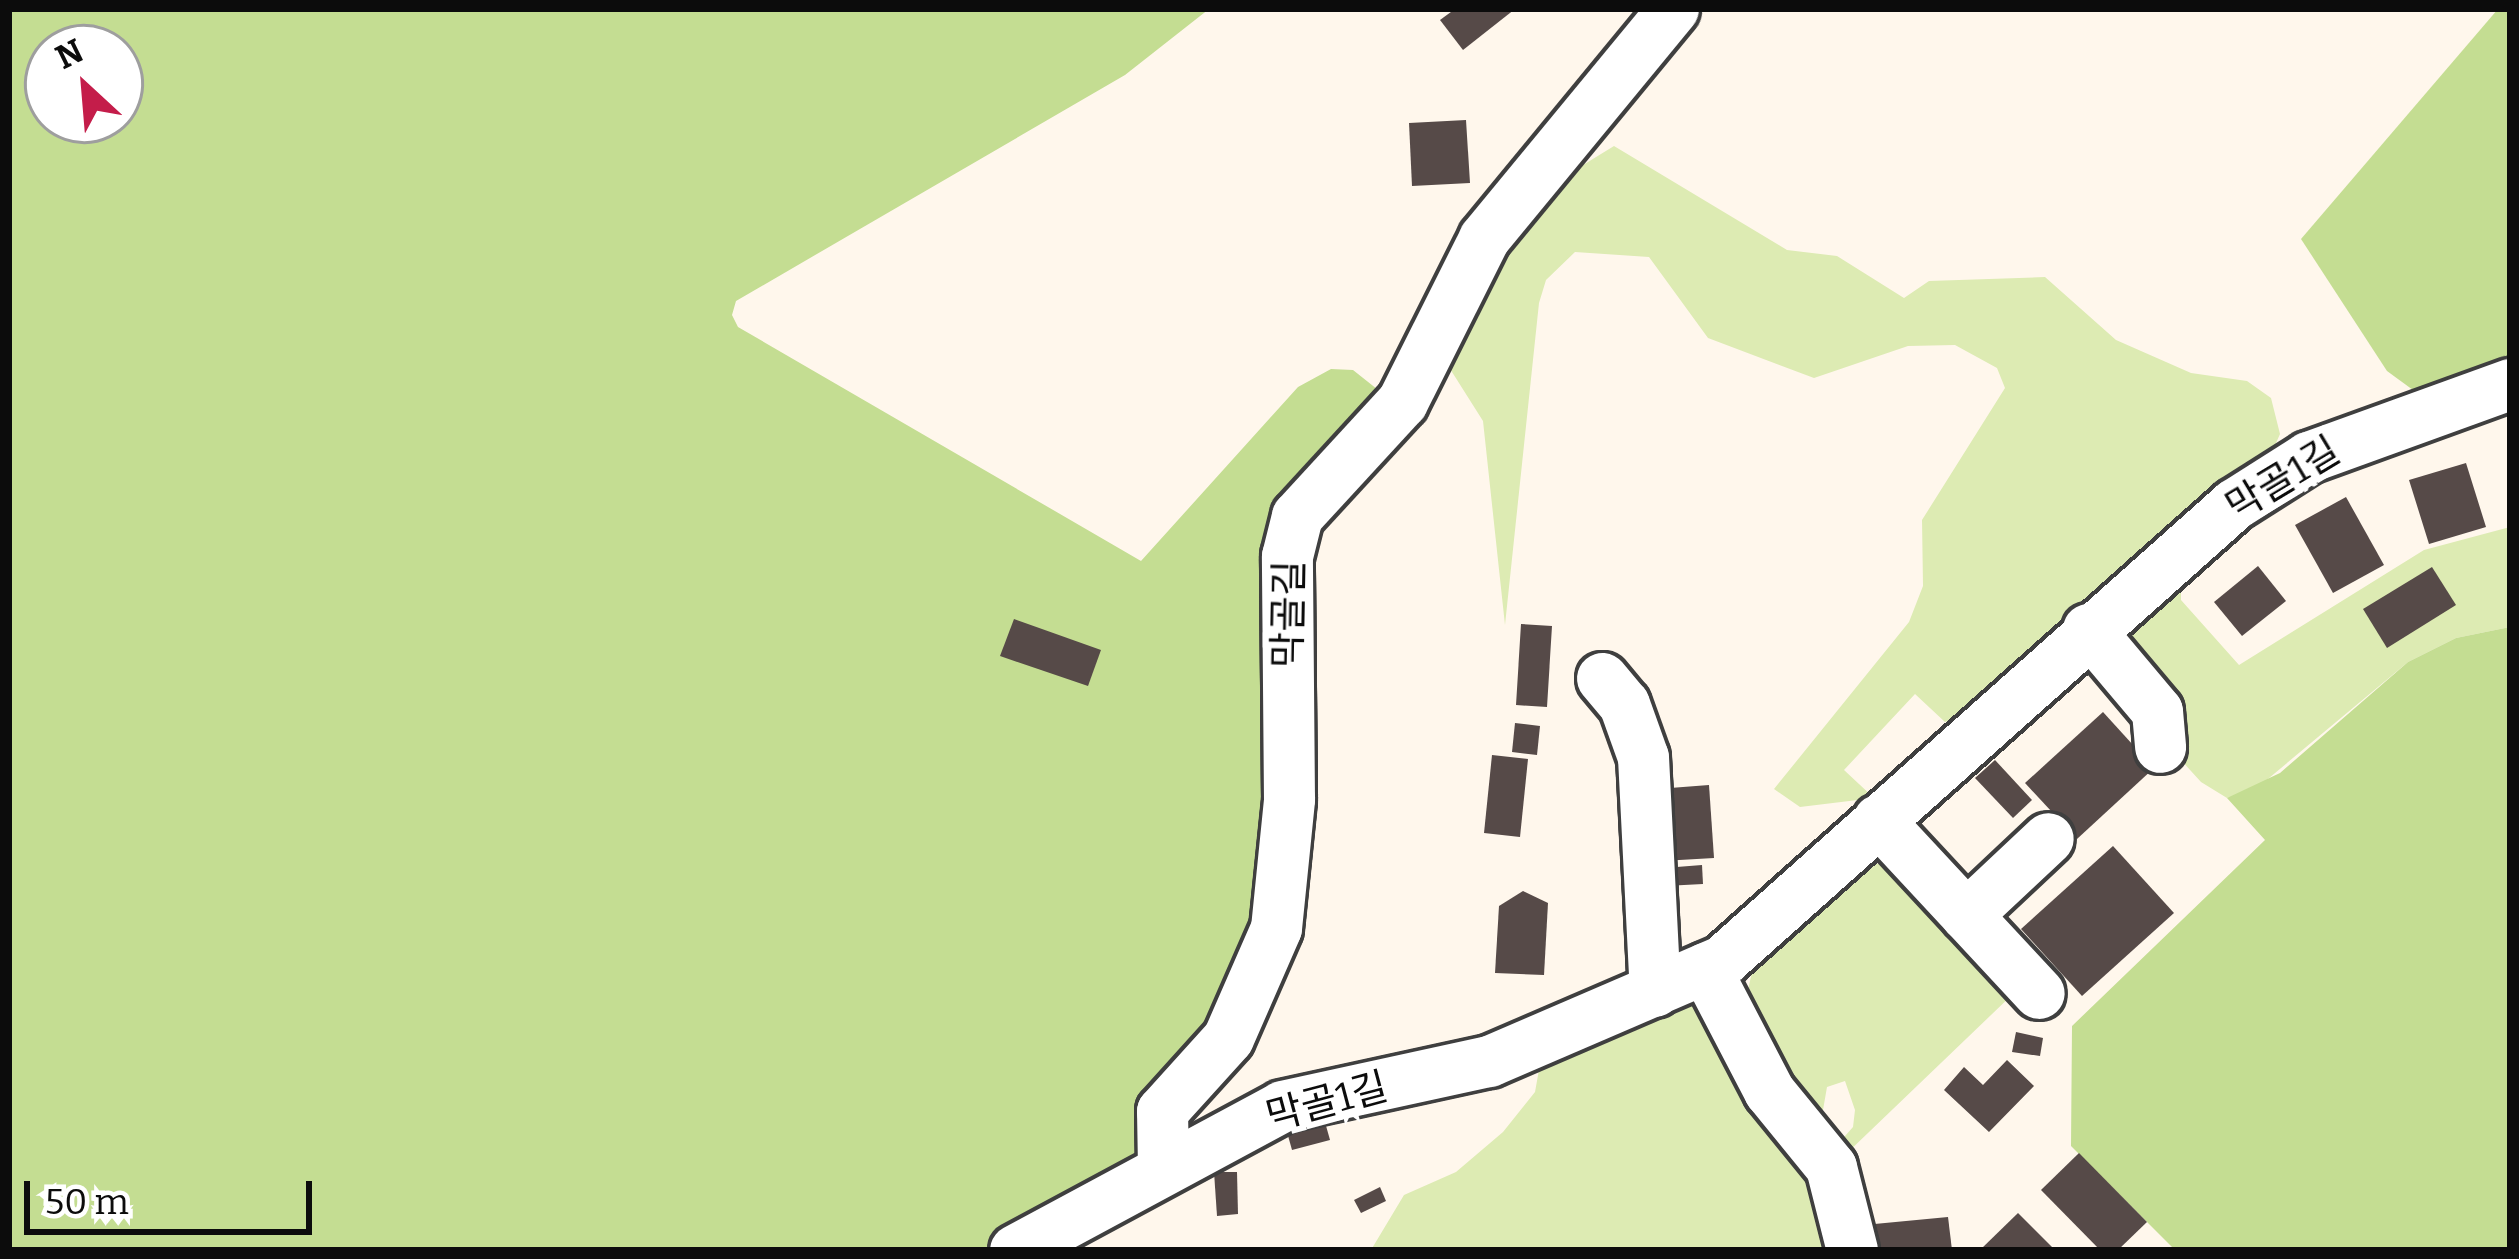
<!DOCTYPE html>
<html>
<head>
<meta charset="utf-8">
<style>
	body { margin:0 }
	#map { position:relative; width:2519px; height:1259px; overflow:hidden; background:#fff7ec; font-family:Bitter,"Noto Sans KR",serif }
	div>[style] { position:absolute }
	.green>* { inset:0; background:#ddebb3 }
	.forest>* { inset:0; background:#c4dd92 }
	.building>* { inset:0; background:#564a48 }
	.roads { filter:drop-shadow(3px 0 #3f3f3f) drop-shadow(-3px 0 #3f3f3f) drop-shadow(0 3px #3f3f3f) drop-shadow(0 -3px #3f3f3f) }
	.minor>* { height:51px; margin:-25.5px; padding:0 25.5px; transform-origin:25.5px; border-radius:25.5px; background:#fff }
	span { translate:-50% -50%; white-space:nowrap; text-align:center; line-height:1.15; -webkit-text-stroke:12px #fff; paint-order:stroke }
	.street-label { font-size:39px; color:#0c0c0c }
	.frame { position:absolute; inset:0; border:12px solid #0c0c0c; pointer-events:none }
	.north { position:absolute; left:24px; top:24px; width:120px; height:120px; box-sizing:border-box; background:#fff; border:3px solid #9e9e9e; border-radius:50%; rotate:334deg; font-size:33px; font-weight:700; line-height:48px; text-align:center; color:#0c0c0c }
	.north::after { content:''; display:block; margin:auto; width:42px; height:54px; background:#c41d4a; clip-path:polygon(50% 0,100% 100%,50% 72%,0 100%) }
	.scale { position:absolute; left:24px; top:1181px; width:288px; height:54px; box-sizing:border-box; border:6px solid #0c0c0c; border-top:0; padding-left:15px; font-size:36px; line-height:42px; white-space:nowrap; color:#0c0c0c; -webkit-text-stroke:9px #fff; paint-order:stroke }
</style>
</head>
<body>
<div id="map">
	<div class="green">
		<div style="clip-path:polygon(1614px 146px,1787px 250px,1837px 256px,1904px 298px,1929px 281px,2045px 277px,2116px 340px,2191px 373px,2247px 381px,2271px 398px,2280px 434px,2269px 459px,1963px 715px,1945px 722px,1915px 694px,1844px 770px,1874px 798px,1800px 807px,1774px 789px,1909px 622px,1923px 586px,1922px 520px,2005px 388px,1997px 368px,1955px 345px,1908px 346px,1814px 378px,1708px 338px,1649px 257px,1575px 252px,1546px 280px,1539px 303px,1505px 625px,1483px 421px,1440px 353px,1531px 197px)"></div>
		<div style="clip-path:polygon(2510px 527px,2510px 627px,2456px 638px,2408px 662px,2251px 793px,2227px 798px,2201px 782px,2170px 748px,2107px 638px,2181px 584px,2181px 600px,2239px 665px,2424px 550px)"></div>
		<div style="clip-path:polygon(1870px 864px,1893px 864px,2015px 992px,1844px 1156px,1837px 1145px,1853px 1127px,1855px 1110px,1845px 1081px,1827px 1087px,1823px 1110px,1806px 1110px,1745px 1004px,1753px 967px)"></div>
		<div style="clip-path:polygon(1697px 994px,1818px 1189px,1840px 1250px,1371px 1250px,1404px 1195px,1456px 1172px,1503px 1132px,1535px 1092px,1542px 1053px)"></div>
	</div>
	<div class="forest">
		<div style="clip-path:polygon(evenodd,9px 9px,1209px 9px,1125px 75px,736px 301px,732px 315px,738px 327px,1141px 561px,1298px 387px,1331px 369px,1353px 370px,1387px 397px,1300px 488px,1278px 856px,1154px 1163px,1005px 1250px,9px 1250px,9px 9px,48px 48px,120px 48px,120px 120px,48px 120px,48px 48px)"></div>
		<div style="clip-path:polygon(2498px 9px,2510px 9px,2510px 370px,2413px 390px,2387px 371px,2301px 239px)"></div>
		<div style="clip-path:polygon(2510px 627px,2510px 1250px,2175px 1250px,2071px 1146px,2072px 1026px,2265px 840px,2227px 798px,2280px 773px,2408px 662px,2456px 638px)"></div>
	</div>
	<div class="building">
		<div style="clip-path:polygon(1455px 9px,1515px 9px,1463px 50px,1440px 20px)"></div>
		<div style="clip-path:polygon(1466px 120px,1470px 183px,1412px 186px,1409px 123px)"></div>
		<div style="clip-path:polygon(2466px 463px,2486px 527px,2429px 544px,2409px 480px)"></div>
		<div style="clip-path:polygon(2346px 497px,2384px 565px,2333px 593px,2295px 525px)"></div>
		<div style="clip-path:polygon(2258px 566px,2286px 601px,2242px 636px,2214px 602px)"></div>
		<div style="clip-path:polygon(2432px 567px,2456px 605px,2387px 648px,2363px 609px)"></div>
		<div style="clip-path:polygon(1014px 619px,1101px 650px,1088px 686px,1000px 656px)"></div>
		<div style="clip-path:polygon(1521px 624px,1552px 626px,1547px 707px,1516px 705px)"></div>
		<div style="clip-path:polygon(2103px 712px,2154px 768px,2077px 839px,2025px 783px)"></div>
		<div style="clip-path:polygon(1515px 723px,1540px 726px,1537px 755px,1512px 752px)"></div>
		<div style="clip-path:polygon(1492px 755px,1528px 759px,1520px 837px,1484px 833px)"></div>
		<div style="clip-path:polygon(1995px 760px,2032px 800px,2013px 818px,1975px 778px)"></div>
		<div style="clip-path:polygon(1709px 785px,1714px 858px,1662px 861px,1657px 789px)"></div>
		<div style="clip-path:polygon(2113px 846px,2174px 913px,2082px 996px,2021px 929px)"></div>
		<div style="clip-path:polygon(1702px 865px,1703px 884px,1665px 886px,1664px 868px)"></div>
		<div style="clip-path:polygon(1523px 891px,1548px 903px,1544px 975px,1495px 973px,1499px 906px)"></div>
		<div style="clip-path:polygon(2016px 1032px,2043px 1038px,2040px 1056px,2012px 1052px)"></div>
		<div style="clip-path:polygon(2007px 1060px,2034px 1086px,1989px 1132px,1944px 1090px,1964px 1067px,1983px 1085px)"></div>
		<div style="clip-path:polygon(1323px 1115px,1330px 1140px,1292px 1150px,1285px 1125px)"></div>
		<div style="clip-path:polygon(2079px 1153px,2147px 1222px,2118px 1250px,2100px 1250px,2041px 1190px)"></div>
		<div style="clip-path:polygon(1214px 1172px,1237px 1172px,1238px 1214px,1217px 1216px)"></div>
		<div style="clip-path:polygon(1380px 1187px,1386px 1201px,1361px 1213px,1354px 1200px)"></div>
		<div style="clip-path:polygon(2018px 1213px,2055px 1250px,1980px 1250px)"></div>
		<div style="clip-path:polygon(1948px 1217px,1952px 1250px,1867px 1250px,1864px 1225px)"></div>
	</div>
	<div class="roads">
		<div class="minor">
			<div style="left:2088px;top:629px;width:107px;rotate:49.9deg"></div>
			<div style="left:2157px;top:711px;width:36px;rotate:85deg"></div>
			<div style="left:1602px;top:678px;width:34px;rotate:50deg"></div>
			<div style="left:1624px;top:704px;width:56px;rotate:70.3deg"></div>
			<div style="left:1643px;top:757px;width:234px;rotate:87.1deg"></div>
			<div style="left:1878px;top:820px;width:236px;rotate:47.1deg"></div>
			<div style="left:1966px;top:915px;width:112px;rotate:-43.2deg"></div>
			<div style="left:1705px;top:968px;width:139px;rotate:62.5deg"></div>
			<div style="left:1769px;top:1091px;width:98px;rotate:50.8deg"></div>
			<div style="left:1831px;top:1167px;width:86px;rotate:75.8deg"></div>
			<div style="left:1163px;top:1167px;width:56px;rotate:-91deg"></div>
			<div style="left:1162px;top:1111px;width:98px;rotate:-47.9deg"></div>
			<div style="left:1228px;top:1038px;width:120px;rotate:-66.4deg"></div>
			<div style="left:1276px;top:928px;width:130px;rotate:-84.2deg"></div>
			<div style="left:1289px;top:799px;width:243px;rotate:-90.5deg"></div>
			<div style="left:1287px;top:556px;width:41px;rotate:-76deg"></div>
			<div style="left:1297px;top:516px;width:155px;rotate:-47.4deg"></div>
			<div style="left:1402px;top:402px;width:183px;rotate:-63.4deg"></div>
			<div style="left:1484px;top:238px;width:297px;rotate:-50.5deg"></div>
			<div style="left:1015px;top:1250px;width:303px;rotate:-28.3deg"></div>
			<div style="left:1282px;top:1106px;width:212px;rotate:-12.3deg"></div>
			<div style="left:1489px;top:1061px;width:255px;rotate:-23.3deg"></div>
			<div style="left:1723px;top:960px;width:685px;rotate:-41.74deg"></div>
			<div style="left:2234px;top:504px;width:88px;rotate:-32.4deg"></div>
			<div style="left:2308px;top:457px;width:215px;rotate:-19.9deg"></div>
		</div>
	</div>
	<div class="street-label">
		<span style="left:2283px;top:479px;rotate:-31deg">막골1길</span>
		<span style="left:1289px;top:614px;rotate:-89deg">막골길</span>
		<span style="left:1327px;top:1102px;rotate:-15deg">막골1길</span>
	</div>
	<div class="frame"></div>
	<div class="north">N</div>
	<div class="scale">50 m</div>
</div>
</body>
</html>
